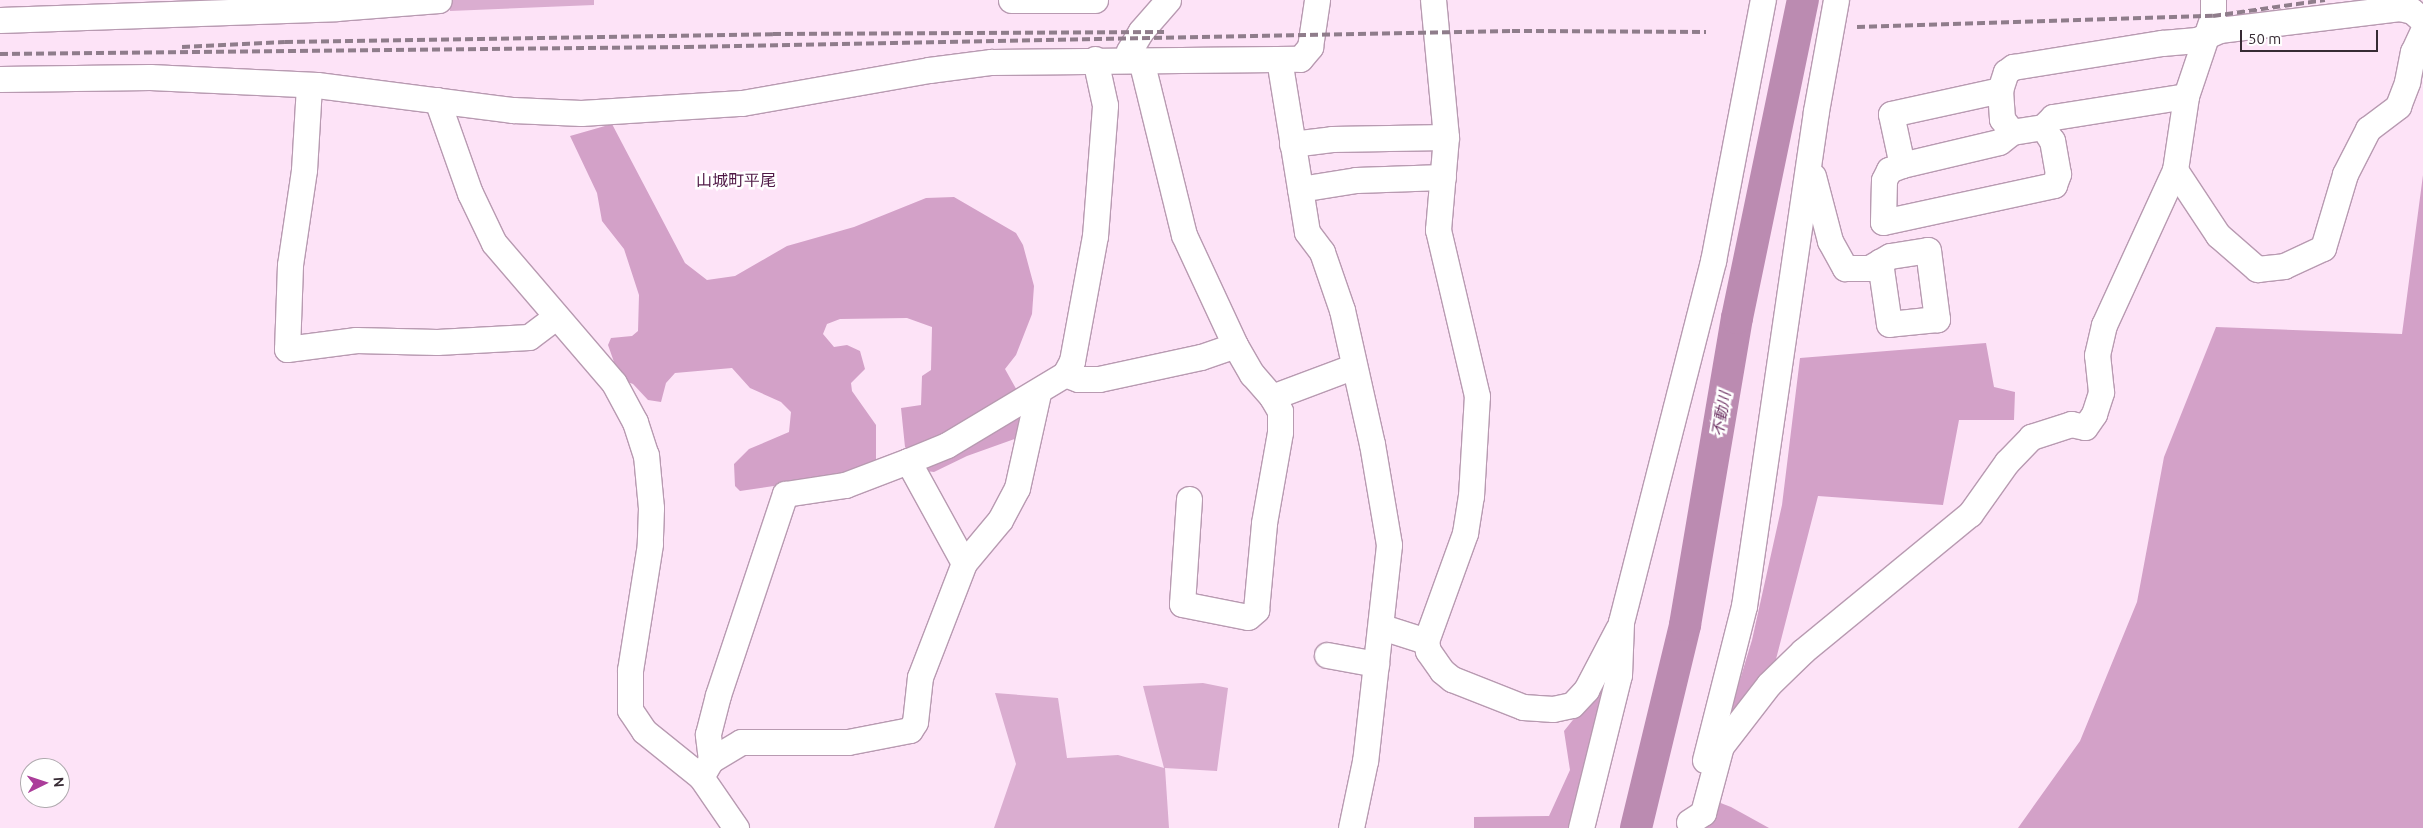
<!DOCTYPE html>
<html>
<head>
<meta charset="utf-8">
<style>
	body { margin:0 }
	#map { position:relative; width:2423px; height:828px; overflow:hidden; background:#fde3f7; font-family:Ubuntu,"Noto Sans JP",sans-serif }
	div>[style] { position:absolute }
	.green>* { inset:0; background:#daadd0 }
	.forest>* { inset:0; background:#d3a1c8 }
	.river>* { height:32px; margin:-16px; padding:0 16px; transform-origin:16px; border-radius:16px; background:#bb8bb1 }
	.roads { filter:drop-shadow(1px 0 #b89ab1) drop-shadow(-1px 0 #b89ab1) drop-shadow(0 1px #b89ab1) drop-shadow(0 -1px #b89ab1) }
	.minor>* { height:25px; margin:-12.5px; padding:0 12.5px; transform-origin:12.5px; border-radius:12.5px; background:#fff }
	.rail>* { height:4px; margin-top:-2px; transform-origin:0; background:repeating-linear-gradient(90deg,#8f7d8b 0 8px,transparent 0 12px) }
	span { translate:-50% -50%; white-space:nowrap; text-align:center; line-height:1.15; -webkit-text-stroke:5px #fff; paint-order:stroke }
	.water-label { font-size:15px; color:#6a2e60; font-style:italic }
	.quarter-label { font-size:16px; color:#4f1946 }
	.north { position:absolute; left:20px; top:758px; width:50px; height:50px; box-sizing:border-box; background:#fff; border:1px solid #afaaae; border-radius:50%; rotate:86deg; font-size:14px; font-weight:700; line-height:20px; text-align:center; color:#372b34 }
	.north::after { content:''; display:block; margin:auto; width:18px; height:22px; background:#ab3d9a; clip-path:polygon(50% 0,100% 100%,50% 72%,0 100%) }
	.scale { position:absolute; left:2240px; top:30px; width:138px; height:22px; box-sizing:border-box; border:2px solid #372b34; border-top:0; padding-left:6px; font-size:15px; line-height:18px; white-space:nowrap; color:#372b34; -webkit-text-stroke:4px #fff; paint-order:stroke }
</style>
</head>
<body>
<div id="map">
	<div class="green">
		<div style="clip-path:polygon(450px 0,594px 0,594px 5px,450px 11px)"></div>
		<div style="clip-path:polygon(1203px 683px,1228px 688px,1217px 771px,1165px 768px,1169px 828px,994px 828px,1016px 764px,995px 693px,1058px 698px,1067px 758px,1118px 755px,1164px 768px,1143px 686px)"></div>
	</div>
	<div class="forest">
		<div style="clip-path:polygon(612px 124px,685px 263px,707px 280px,735px 276px,787px 246px,854px 227px,926px 198px,954px 197px,1016px 233px,1023px 245px,1034px 286px,1032px 314px,1016px 355px,1005px 369px,1028px 410px,1026px 435px,967px 456px,934px 472px,926px 471px,905px 447px,901px 408px,921px 405px,922px 376px,931px 370px,932px 327px,907px 318px,840px 319px,827px 324px,823px 334px,834px 347px,847px 345px,860px 351px,865px 369px,851px 383px,852px 391px,876px 425px,876px 462px,860px 473px,740px 491px,735px 486px,734px 464px,749px 449px,789px 432px,791px 412px,781px 402px,750px 388px,732px 368px,675px 373px,666px 383px,661px 402px,648px 400px,633px 384px,620px 379px,608px 345px,611px 338px,632px 336px,638px 331px,639px 295px,624px 249px,602px 221px,597px 193px,570px 136px)"></div>
		<div style="clip-path:polygon(2423px 175px,2423px 828px,2018px 828px,2080px 741px,2137px 602px,2164px 457px,2216px 327px,2402px 334px)"></div>
		<div style="clip-path:polygon(1986px 343px,1994px 387px,2015px 392px,2014px 420px,1959px 420px,1943px 505px,1818px 496px,1774px 667px,1725px 729px,1752px 640px,1782px 505px,1800px 358px)"></div>
		<div style="clip-path:polygon(1610px 674px,1572px 828px,1474px 828px,1474px 817px,1549px 816px,1570px 770px,1564px 731px)"></div>
		<div style="clip-path:polygon(1718px 802px,1731px 807px,1769px 828px,1706px 828px)"></div>
	</div>
	<div class="river">
		<div style="left:1636px;top:828px;width:209px;rotate:-76.4deg"></div>
		<div style="left:1685px;top:625px;width:311px;rotate:-80.4deg"></div>
		<div style="left:1737px;top:318px;width:325px;rotate:-78.3deg"></div>
	</div>
	<div class="roads">
		<div class="minor">
			<div style="left:1011px;top:0;width:84px"></div>
			<div style="left:0;top:20px;width:336px;rotate:-2deg"></div>
			<div style="left:336px;top:8px;width:103px;rotate:-4.4deg"></div>
			<div style="left:1279px;top:59px;width:175px;rotate:80.8deg"></div>
			<div style="left:1307px;top:232px;width:25px;rotate:53deg"></div>
			<div style="left:1322px;top:252px;width:61px;rotate:71deg"></div>
			<div style="left:1342px;top:310px;width:137px;rotate:77.4deg"></div>
			<div style="left:1372px;top:444px;width:102px;rotate:80.4deg"></div>
			<div style="left:1389px;top:545px;width:217px;rotate:96.3deg"></div>
			<div style="left:1365px;top:761px;width:68px;rotate:101.8deg"></div>
			<div style="left:1129px;top:60px;width:9px;rotate:-90deg"></div>
			<div style="left:1129px;top:51px;width:23px;rotate:-59deg"></div>
			<div style="left:1141px;top:31px;width:41px;rotate:-48.9deg"></div>
			<div style="left:1141px;top:60px;width:180px;rotate:76.2deg"></div>
			<div style="left:1184px;top:235px;width:121px;rotate:65.1deg"></div>
			<div style="left:1235px;top:345px;width:34px;rotate:60deg"></div>
			<div style="left:1252px;top:374px;width:30px;rotate:49deg"></div>
			<div style="left:1272px;top:397px;width:85px;rotate:-20.6deg"></div>
			<div style="left:0;top:79px;width:150px;rotate:-0.8deg"></div>
			<div style="left:150px;top:77px;width:167px;rotate:2.7deg"></div>
			<div style="left:317px;top:85px;width:198px;rotate:7.3deg"></div>
			<div style="left:513px;top:110px;width:68px;rotate:2.5deg"></div>
			<div style="left:581px;top:113px;width:161px;rotate:-3.6deg"></div>
			<div style="left:742px;top:103px;width:190px;rotate:-10deg"></div>
			<div style="left:929px;top:70px;width:63px;rotate:-7.4deg"></div>
			<div style="left:991px;top:62px;width:309px;rotate:-0.6deg"></div>
			<div style="left:1300px;top:59px;width:16px;rotate:-50deg"></div>
			<div style="left:1310px;top:47px;width:48px;rotate:-81.5deg"></div>
			<div style="left:309px;top:86px;width:84px;rotate:93.4deg"></div>
			<div style="left:304px;top:170px;width:96px;rotate:98.4deg"></div>
			<div style="left:290px;top:265px;width:84px;rotate:92deg"></div>
			<div style="left:287px;top:349px;width:70px;rotate:-7.4deg"></div>
			<div style="left:356px;top:340px;width:81px;rotate:1.4deg"></div>
			<div style="left:437px;top:342px;width:92px;rotate:-3.1deg"></div>
			<div style="left:529px;top:337px;width:34px;rotate:-37deg"></div>
			<div style="left:2000px;top:90px;width:29px;rotate:86deg"></div>
			<div style="left:2002px;top:119px;width:16px;rotate:52deg"></div>
			<div style="left:2186px;top:96px;width:135px;rotate:171deg"></div>
			<div style="left:2053px;top:117px;width:14px;rotate:135deg"></div>
			<div style="left:2043px;top:127px;width:31px;rotate:171deg"></div>
			<div style="left:2012px;top:132px;width:16px;rotate:142deg"></div>
			<div style="left:1999px;top:142px;width:100px;rotate:166.7deg"></div>
			<div style="left:1902px;top:165px;width:52px;rotate:-102.2deg"></div>
			<div style="left:1891px;top:114px;width:112px;rotate:-12.4deg"></div>
			<div style="left:2000px;top:90px;width:19px;rotate:-72deg"></div>
			<div style="left:2006px;top:72px;width:9px;rotate:-36deg"></div>
			<div style="left:2013px;top:67px;width:151px;rotate:-9.2deg"></div>
			<div style="left:2162px;top:43px;width:35px;rotate:-5deg"></div>
			<div style="left:2197px;top:40px;width:24px;rotate:-24deg"></div>
			<div style="left:2219px;top:30px;width:182px;rotate:-6.9deg"></div>
			<div style="left:2400px;top:8px;width:12px;rotate:14deg"></div>
			<div style="left:2412px;top:11px;width:15px;rotate:42deg"></div>
			<div style="left:437px;top:100px;width:99px;rotate:70.5deg"></div>
			<div style="left:470px;top:193px;width:55px;rotate:64.4deg"></div>
			<div style="left:494px;top:243px;width:184px;rotate:49.4deg"></div>
			<div style="left:614px;top:383px;width:44px;rotate:61.7deg"></div>
			<div style="left:635px;top:422px;width:35px;rotate:72deg"></div>
			<div style="left:646px;top:455px;width:53px;rotate:84.6deg"></div>
			<div style="left:651px;top:508px;width:36px;rotate:92deg"></div>
			<div style="left:650px;top:544px;width:128px;rotate:99deg"></div>
			<div style="left:630px;top:670px;width:40px;rotate:90deg"></div>
			<div style="left:630px;top:710px;width:25px;rotate:56deg"></div>
			<div style="left:644px;top:731px;width:73px;rotate:38.9deg"></div>
			<div style="left:701px;top:777px;width:62px;rotate:55.5deg"></div>
			<div style="left:1292px;top:144px;width:40px;rotate:-7.1deg"></div>
			<div style="left:1332px;top:139px;width:114px;rotate:-1deg"></div>
			<div style="left:1902px;top:165px;width:14px;rotate:159deg"></div>
			<div style="left:1889px;top:170px;width:11px;rotate:117deg"></div>
			<div style="left:1884px;top:180px;width:42px;rotate:91.4deg"></div>
			<div style="left:1883px;top:222px;width:175px;rotate:-12.2deg"></div>
			<div style="left:2054px;top:185px;width:12px;rotate:-70deg"></div>
			<div style="left:2058px;top:174px;width:34px;rotate:-100deg"></div>
			<div style="left:2052px;top:141px;width:17px;rotate:-123deg"></div>
			<div style="left:2175px;top:170px;width:78px;rotate:56.5deg"></div>
			<div style="left:2218px;top:235px;width:52px;rotate:41.1deg"></div>
			<div style="left:2257px;top:269px;width:27px;rotate:-6deg"></div>
			<div style="left:2284px;top:266px;width:43px;rotate:-24.8deg"></div>
			<div style="left:2323px;top:248px;width:77px;rotate:-73.4deg"></div>
			<div style="left:2345px;top:174px;width:51px;rotate:-62.9deg"></div>
			<div style="left:2368px;top:129px;width:38px;rotate:-37deg"></div>
			<div style="left:2398px;top:106px;width:26px;rotate:-69deg"></div>
			<div style="left:2407px;top:82px;width:31px;rotate:-79deg"></div>
			<div style="left:2413px;top:52px;width:23px;rotate:-65deg"></div>
			<div style="left:1813px;top:176px;width:67px;rotate:75.3deg"></div>
			<div style="left:1830px;top:241px;width:31px;rotate:61deg"></div>
			<div style="left:1845px;top:268px;width:24px"></div>
			<div style="left:1869px;top:268px;width:24px;rotate:-30deg"></div>
			<div style="left:1890px;top:256px;width:38px;rotate:-9deg"></div>
			<div style="left:1928px;top:250px;width:70px;rotate:82.6deg"></div>
			<div style="left:1937px;top:319px;width:48px;rotate:174.1deg"></div>
			<div style="left:1889px;top:324px;width:63px;rotate:-98.3deg"></div>
			<div style="left:1300px;top:189px;width:57px;rotate:-9.1deg"></div>
			<div style="left:1356px;top:180px;width:87px;rotate:-2deg"></div>
			<div style="left:1065px;top:374px;width:14px;rotate:21deg"></div>
			<div style="left:1078px;top:379px;width:21px"></div>
			<div style="left:1099px;top:379px;width:104px;rotate:-12.2deg"></div>
			<div style="left:1201px;top:357px;width:36px;rotate:-19deg"></div>
			<div style="left:908px;top:461px;width:116px;rotate:61.2deg"></div>
			<div style="left:1189px;top:499px;width:105px;rotate:93.8deg"></div>
			<div style="left:1182px;top:604px;width:67px;rotate:11.1deg"></div>
			<div style="left:1248px;top:617px;width:11px;rotate:-41deg"></div>
			<div style="left:1256px;top:610px;width:87px;rotate:-84.7deg"></div>
			<div style="left:1264px;top:523px;width:92px;rotate:-80deg"></div>
			<div style="left:1280px;top:432px;width:21px;rotate:-90deg"></div>
			<div style="left:1280px;top:411px;width:16px;rotate:-120deg"></div>
			<div style="left:1382px;top:627px;width:46px;rotate:17.7deg"></div>
			<div style="left:1426px;top:641px;width:115px;rotate:-70.1deg"></div>
			<div style="left:1465px;top:533px;width:37px;rotate:-81deg"></div>
			<div style="left:1471px;top:496px;width:100px;rotate:-86.6deg"></div>
			<div style="left:1477px;top:396px;width:171px;rotate:-103.2deg"></div>
			<div style="left:1438px;top:230px;width:93px;rotate:-85.1deg"></div>
			<div style="left:1446px;top:137px;width:138px;rotate:-95.4deg"></div>
			<div style="left:1426px;top:641px;width:10px;rotate:79deg"></div>
			<div style="left:1428px;top:651px;width:24px;rotate:55deg"></div>
			<div style="left:1442px;top:671px;width:13px;rotate:39deg"></div>
			<div style="left:1452px;top:679px;width:76px;rotate:21.5deg"></div>
			<div style="left:1523px;top:707px;width:30px;rotate:4deg"></div>
			<div style="left:1553px;top:709px;width:19px;rotate:-12deg"></div>
			<div style="left:1572px;top:705px;width:21px;rotate:-47deg"></div>
			<div style="left:1586px;top:690px;width:69px;rotate:-62.3deg"></div>
			<div style="left:1327px;top:655px;width:50px;rotate:10.4deg"></div>
			<div style="left:711px;top:760px;width:35px;rotate:-31deg"></div>
			<div style="left:741px;top:742px;width:107px"></div>
			<div style="left:848px;top:742px;width:63px;rotate:-11deg"></div>
			<div style="left:910px;top:730px;width:9px;rotate:-58deg"></div>
			<div style="left:915px;top:722px;width:45px;rotate:-83.7deg"></div>
			<div style="left:920px;top:677px;width:122px;rotate:-68.9deg"></div>
			<div style="left:964px;top:563px;width:56px;rotate:-50.1deg"></div>
			<div style="left:1000px;top:520px;width:36px;rotate:-62deg"></div>
			<div style="left:1017px;top:488px;width:97px;rotate:-77.5deg"></div>
			<div style="left:1705px;top:760px;width:159px;rotate:-75.8deg"></div>
			<div style="left:1744px;top:606px;width:500px;rotate:-81.72deg"></div>
			<div style="left:1816px;top:111px;width:113px;rotate:-79.8deg"></div>
			<div style="left:701px;top:777px;width:20px;rotate:-60deg"></div>
			<div style="left:711px;top:760px;width:26px;rotate:-97deg"></div>
			<div style="left:708px;top:734px;width:40px;rotate:-75.6deg"></div>
			<div style="left:718px;top:695px;width:212px;rotate:-71.6deg"></div>
			<div style="left:785px;top:494px;width:61px;rotate:-8.5deg"></div>
			<div style="left:845px;top:485px;width:67px;rotate:-20.9deg"></div>
			<div style="left:908px;top:461px;width:42px;rotate:-22.3deg"></div>
			<div style="left:947px;top:445px;width:138px;rotate:-31deg"></div>
			<div style="left:1065px;top:374px;width:15px;rotate:-62deg"></div>
			<div style="left:1072px;top:361px;width:127px;rotate:-79.6deg"></div>
			<div style="left:1095px;top:236px;width:131px;rotate:-85.6deg"></div>
			<div style="left:1105px;top:105px;width:47px;rotate:-102.3deg"></div>
			<div style="left:1689px;top:822px;width:17px;rotate:-33deg"></div>
			<div style="left:1703px;top:813px;width:69px;rotate:-75deg"></div>
			<div style="left:1721px;top:746px;width:78px;rotate:-52.3deg"></div>
			<div style="left:1769px;top:684px;width:47px;rotate:-44.1deg"></div>
			<div style="left:1803px;top:651px;width:216px;rotate:-39.4deg"></div>
			<div style="left:1970px;top:514px;width:64px;rotate:-54.6deg"></div>
			<div style="left:2007px;top:462px;width:35px;rotate:-46deg"></div>
			<div style="left:2031px;top:437px;width:42px;rotate:-18deg"></div>
			<div style="left:2071px;top:424px;width:14px;rotate:12deg"></div>
			<div style="left:2085px;top:427px;width:16px;rotate:-55deg"></div>
			<div style="left:2094px;top:414px;width:23px;rotate:-72deg"></div>
			<div style="left:2101px;top:392px;width:37px;rotate:-96deg"></div>
			<div style="left:2097px;top:355px;width:31px;rotate:-77deg"></div>
			<div style="left:2104px;top:325px;width:170px;rotate:-65.4deg"></div>
			<div style="left:2175px;top:170px;width:75px;rotate:-81.5deg"></div>
			<div style="left:2186px;top:96px;width:84px;rotate:-71.4deg"></div>
			<div style="left:2213px;top:16px;width:16px;rotate:-90deg"></div>
			<div style="left:1581px;top:828px;width:158px;rotate:-76.1deg"></div>
			<div style="left:1619px;top:675px;width:53px;rotate:-87.8deg"></div>
			<div style="left:1621px;top:622px;width:373px;rotate:-75.7deg"></div>
			<div style="left:1713px;top:261px;width:266px;rotate:-79.2deg"></div>
		</div>
	</div>
	<div class="rail">
		<div style="left:1857px;top:27px;width:356px;rotate:-1.8deg"></div>
		<div style="left:2213px;top:16px;width:113px;rotate:-8.1deg"></div>
		<div style="left:182px;top:47px;width:103px;rotate:-2.8deg"></div>
		<div style="left:285px;top:42px;width:488px;rotate:-0.9deg"></div>
		<div style="left:773px;top:34px;width:391px;rotate:-0.3deg"></div>
		<div style="left:0;top:54px;width:686px;rotate:-0.58deg"></div>
		<div style="left:686px;top:47px;width:826px;rotate:-1.11deg"></div>
		<div style="left:1512px;top:31px;width:194px;rotate:0.3deg"></div>
	</div>
	<div class="water-label">
		<span style="left:1721px;top:414px;rotate:-80deg">不動川</span>
	</div>
	<div class="quarter-label">
		<span style="left:736px;top:180px">山城町平尾</span>
	</div>
	<div class="north">N</div>
	<div class="scale">50 m</div>
</div>
</body>
</html>
